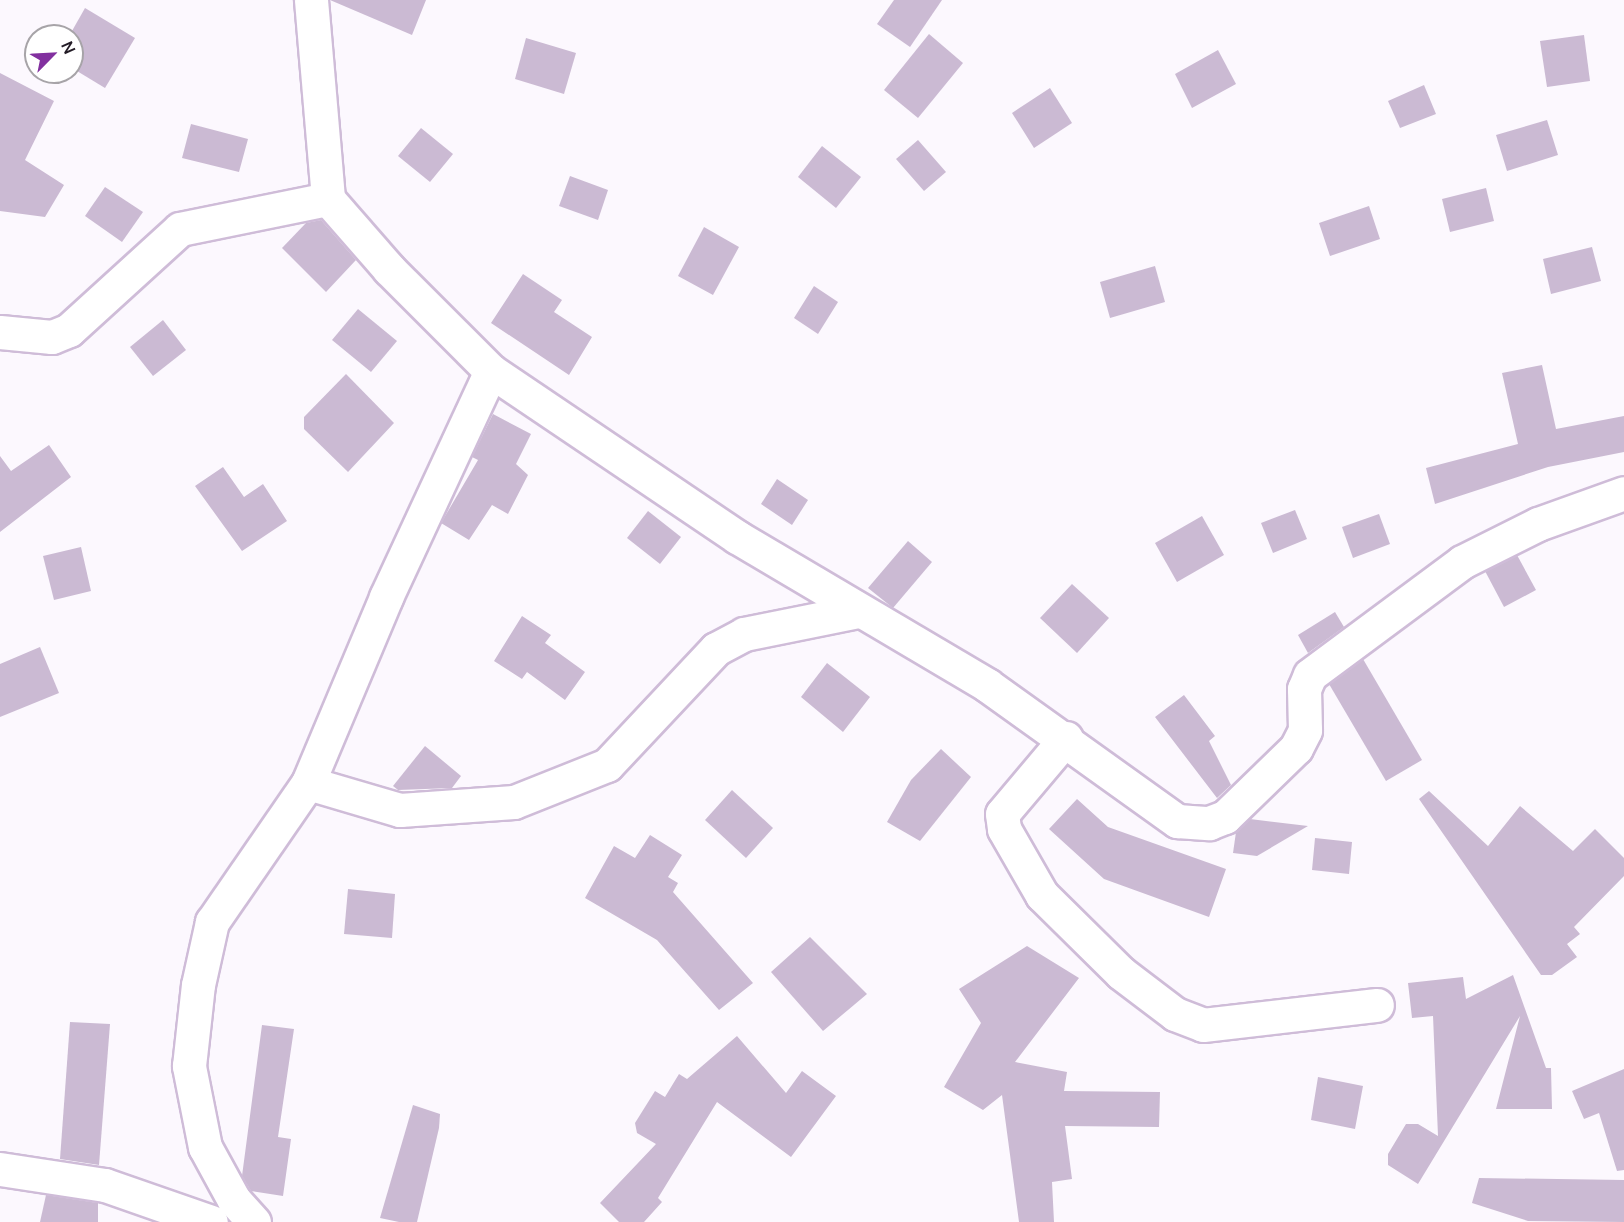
<!DOCTYPE html>
<html>
<head>
<meta charset="utf-8">
<style>
	body { margin:0 }
	#map { position:relative; width:1624px; height:1222px; overflow:hidden; background:#fcf8fe; font-family:Manrope,sans-serif }
	div>[style] { position:absolute }
	.building>* { inset:0; background:#cbbad3 }
	.roads { filter:drop-shadow(2px 0 #cfbcd8) drop-shadow(-2px 0 #cfbcd8) drop-shadow(0 2px #cfbcd8) drop-shadow(0 -2px #cfbcd8) }
	.minor>* { height:33px; margin:-16.5px; padding:0 16.5px; transform-origin:16.5px; border-radius:16.5px; background:#fff }
	span { translate:-50% -50%; white-space:nowrap; text-align:center; line-height:1.15; -webkit-text-stroke:4.5px #fff; paint-order:stroke }
	.north { position:absolute; left:24px; top:24px; width:60px; height:60px; box-sizing:border-box; background:#fff; border:2px solid #a7a4a8; border-radius:50%; rotate:66deg; font-size:16px; font-weight:700; line-height:24px; text-align:center; color:#231c26 }
	.north::after { content:''; display:block; margin:auto; width:21px; height:27px; background:#82309f; clip-path:polygon(50% 0,100% 100%,50% 72%,0 100%) }
</style>
</head>
<body>
<div id="map">
	<div class="building">
		<div style="clip-path:polygon(330px 0,426px 0,412px 35px)"></div>
		<div style="clip-path:polygon(894px 0,942px 0,910px 47px,877px 24px)"></div>
		<div style="clip-path:polygon(85px 8px,135px 38px,105px 88px,72px 68px,72px 31px)"></div>
		<div style="clip-path:polygon(929px 34px,963px 63px,918px 118px,884px 90px)"></div>
		<div style="clip-path:polygon(1584px 35px,1590px 81px,1547px 87px,1540px 41px)"></div>
		<div style="clip-path:polygon(526px 38px,576px 53px,564px 94px,515px 79px)"></div>
		<div style="clip-path:polygon(1218px 50px,1236px 84px,1192px 108px,1175px 74px)"></div>
		<div style="clip-path:polygon(0 73px,54px 101px,25px 160px,64px 185px,45px 217px,0 211px)"></div>
		<div style="clip-path:polygon(1424px 85px,1436px 114px,1400px 128px,1388px 101px)"></div>
		<div style="clip-path:polygon(1050px 88px,1072px 123px,1034px 148px,1012px 113px)"></div>
		<div style="clip-path:polygon(1547px 120px,1558px 155px,1507px 171px,1496px 135px)"></div>
		<div style="clip-path:polygon(191px 124px,248px 139px,239px 172px,182px 158px)"></div>
		<div style="clip-path:polygon(421px 128px,453px 154px,430px 182px,398px 156px)"></div>
		<div style="clip-path:polygon(918px 140px,946px 172px,924px 191px,896px 159px)"></div>
		<div style="clip-path:polygon(822px 146px,861px 177px,836px 208px,798px 177px)"></div>
		<div style="clip-path:polygon(570px 176px,608px 190px,598px 220px,559px 206px)"></div>
		<div style="clip-path:polygon(105px 187px,143px 212px,122px 242px,85px 216px)"></div>
		<div style="clip-path:polygon(1486px 188px,1494px 221px,1450px 232px,1442px 199px)"></div>
		<div style="clip-path:polygon(1369px 206px,1380px 239px,1330px 256px,1319px 223px)"></div>
		<div style="clip-path:polygon(321px 220px,356px 260px,326px 292px,282px 248px,306px 223px)"></div>
		<div style="clip-path:polygon(704px 227px,739px 247px,713px 295px,678px 276px)"></div>
		<div style="clip-path:polygon(1592px 247px,1601px 281px,1551px 294px,1543px 259px)"></div>
		<div style="clip-path:polygon(1155px 266px,1165px 302px,1110px 318px,1100px 282px)"></div>
		<div style="clip-path:polygon(523px 274px,562px 300px,554px 312px,592px 337px,569px 375px,491px 323px)"></div>
		<div style="clip-path:polygon(814px 286px,838px 302px,818px 334px,794px 318px)"></div>
		<div style="clip-path:polygon(358px 309px,397px 341px,371px 372px,332px 340px)"></div>
		<div style="clip-path:polygon(163px 320px,186px 350px,153px 376px,130px 347px)"></div>
		<div style="clip-path:polygon(1542px 365px,1556px 429px,1624px 416px,1624px 452px,1548px 467px,1435px 504px,1426px 468px,1518px 444px,1502px 373px)"></div>
		<div style="clip-path:polygon(346px 374px,394px 423px,348px 472px,304px 429px,304px 417px)"></div>
		<div style="clip-path:polygon(493px 414px,531px 434px,516px 464px,528px 475px,508px 514px,492px 505px,469px 540px,441px 523px,478px 460px,472px 457px)"></div>
		<div style="clip-path:polygon(49px 445px,71px 477px,0 532px,0 456px,11px 471px)"></div>
		<div style="clip-path:polygon(223px 467px,244px 497px,263px 484px,287px 521px,242px 551px,195px 486px)"></div>
		<div style="clip-path:polygon(777px 479px,808px 500px,792px 525px,761px 504px)"></div>
		<div style="clip-path:polygon(1295px 510px,1307px 539px,1273px 553px,1261px 523px)"></div>
		<div style="clip-path:polygon(648px 511px,681px 537px,660px 564px,627px 538px)"></div>
		<div style="clip-path:polygon(1379px 514px,1390px 544px,1353px 558px,1342px 527px)"></div>
		<div style="clip-path:polygon(1202px 516px,1224px 555px,1177px 582px,1155px 543px)"></div>
		<div style="clip-path:polygon(908px 541px,932px 562px,893px 608px,868px 588px)"></div>
		<div style="clip-path:polygon(81px 547px,91px 591px,54px 600px,43px 556px)"></div>
		<div style="clip-path:polygon(1517px 555px,1536px 590px,1504px 607px,1485px 571px)"></div>
		<div style="clip-path:polygon(1072px 584px,1109px 618px,1077px 653px,1040px 618px)"></div>
		<div style="clip-path:polygon(1335px 612px,1344px 627px,1308px 653px,1298px 635px)"></div>
		<div style="clip-path:polygon(522px 616px,551px 635px,545px 643px,585px 672px,565px 700px,527px 672px,522px 679px,494px 661px)"></div>
		<div style="clip-path:polygon(40px 647px,59px 693px,0 717px,0 664px)"></div>
		<div style="clip-path:polygon(1363px 659px,1422px 760px,1386px 781px,1329px 684px)"></div>
		<div style="clip-path:polygon(827px 663px,870px 697px,843px 732px,801px 697px)"></div>
		<div style="clip-path:polygon(1184px 695px,1215px 736px,1209px 741px,1231px 785px,1217px 798px,1155px 717px)"></div>
		<div style="clip-path:polygon(425px 746px,461px 776px,452px 788px,398px 790px,393px 786px)"></div>
		<div style="clip-path:polygon(941px 749px,971px 777px,920px 841px,887px 822px,911px 780px)"></div>
		<div style="clip-path:polygon(732px 790px,773px 828px,746px 858px,705px 820px)"></div>
		<div style="clip-path:polygon(1429px 791px,1488px 846px,1520px 806px,1573px 851px,1595px 829px,1624px 858px,1624px 876px,1574px 927px,1580px 934px,1567px 944px,1577px 957px,1552px 975px,1541px 975px,1419px 799px)"></div>
		<div style="clip-path:polygon(1077px 799px,1108px 827px,1226px 869px,1209px 917px,1104px 879px,1049px 829px)"></div>
		<div style="clip-path:polygon(1250px 819px,1308px 826px,1257px 856px,1233px 853px,1236px 832px)"></div>
		<div style="clip-path:polygon(650px 835px,682px 855px,668px 877px,678px 883px,673px 892px,753px 983px,719px 1010px,657px 940px,585px 898px,614px 846px,635px 858px)"></div>
		<div style="clip-path:polygon(1315px 838px,1352px 842px,1349px 874px,1312px 870px)"></div>
		<div style="clip-path:polygon(348px 889px,395px 894px,392px 938px,344px 934px)"></div>
		<div style="clip-path:polygon(810px 937px,867px 994px,823px 1031px,771px 972px)"></div>
		<div style="clip-path:polygon(1027px 946px,1079px 978px,1015px 1062px,1067px 1072px,1064px 1091px,1160px 1092px,1159px 1127px,1065px 1126px,1072px 1179px,1052px 1182px,1054px 1222px,1019px 1222px,1002px 1095px,983px 1110px,944px 1087px,981px 1023px,959px 989px)"></div>
		<div style="clip-path:polygon(1513px 975px,1546px 1068px,1551px 1068px,1552px 1109px,1496px 1109px,1520px 1016px,1418px 1184px,1388px 1165px,1388px 1154px,1406px 1124px,1418px 1124px,1438px 1136px,1433px 1016px,1412px 1018px,1408px 983px,1463px 977px,1466px 999px)"></div>
		<div style="clip-path:polygon(70px 1022px,110px 1024px,99px 1165px,60px 1159px)"></div>
		<div style="clip-path:polygon(262px 1025px,294px 1029px,278px 1137px,291px 1139px,283px 1196px,251px 1191px,242px 1176px)"></div>
		<div style="clip-path:polygon(737px 1036px,786px 1093px,802px 1071px,836px 1096px,791px 1157px,717px 1102px,658px 1198px,662px 1202px,644px 1222px,619px 1222px,600px 1203px,656px 1144px,637px 1133px,635px 1123px,655px 1091px,665px 1097px,679px 1074px,687px 1079px)"></div>
		<div style="clip-path:polygon(1624px 1069px,1624px 1170px,1617px 1171px,1599px 1113px,1584px 1119px,1572px 1091px)"></div>
		<div style="clip-path:polygon(1318px 1077px,1363px 1086px,1355px 1129px,1311px 1120px)"></div>
		<div style="clip-path:polygon(413px 1105px,440px 1114px,439px 1128px,417px 1222px,399px 1222px,380px 1218px)"></div>
		<div style="clip-path:polygon(1479px 1178px,1624px 1180px,1624px 1222px,1528px 1221px,1472px 1203px)"></div>
		<div style="clip-path:polygon(46px 1195px,98px 1203px,98px 1222px,40px 1222px)"></div>
	</div>
	<div class="roads">
		<div class="minor">
			<div style="left:311px;top:0;width:200px;rotate:85.1deg"></div>
			<div style="left:328px;top:199px;width:93px;rotate:48.9deg"></div>
			<div style="left:389px;top:269px;width:144px;rotate:45deg"></div>
			<div style="left:491px;top:371px;width:297px;rotate:34deg"></div>
			<div style="left:737px;top:537px;width:291px;rotate:30.6deg"></div>
			<div style="left:987px;top:685px;width:234px;rotate:35.6deg"></div>
			<div style="left:1177px;top:821px;width:32px;rotate:4deg"></div>
			<div style="left:1209px;top:823px;width:17px;rotate:-21deg"></div>
			<div style="left:1225px;top:817px;width:99px;rotate:-44.2deg"></div>
			<div style="left:1296px;top:748px;width:20px;rotate:-63deg"></div>
			<div style="left:1305px;top:730px;width:41px;rotate:-91.4deg"></div>
			<div style="left:1304px;top:689px;width:15px;rotate:-67deg"></div>
			<div style="left:1310px;top:675px;width:189px;rotate:-36.6deg"></div>
			<div style="left:1462px;top:562px;width:85px;rotate:-26.6deg"></div>
			<div style="left:1538px;top:524px;width:91px;rotate:-19.8deg"></div>
			<div style="left:0;top:332px;width:52px;rotate:5.5deg"></div>
			<div style="left:52px;top:337px;width:18px;rotate:-22deg"></div>
			<div style="left:69px;top:330px;width:150px;rotate:-42.3deg"></div>
			<div style="left:180px;top:229px;width:151px;rotate:-11.5deg"></div>
			<div style="left:1066px;top:738px;width:99px;rotate:130.1deg"></div>
			<div style="left:1002px;top:814px;width:15px;rotate:82deg"></div>
			<div style="left:1004px;top:829px;width:76px;rotate:60.1deg"></div>
			<div style="left:1042px;top:895px;width:111px;rotate:44.6deg"></div>
			<div style="left:1121px;top:973px;width:68px;rotate:37.2deg"></div>
			<div style="left:1175px;top:1014px;width:30px;rotate:21deg"></div>
			<div style="left:1203px;top:1025px;width:175px;rotate:-6.6deg"></div>
			<div style="left:308px;top:783px;width:96px;rotate:16.4deg"></div>
			<div style="left:400px;top:810px;width:114px;rotate:-4deg"></div>
			<div style="left:514px;top:802px;width:100px;rotate:-21.7deg"></div>
			<div style="left:607px;top:765px;width:159px;rotate:-46.8deg"></div>
			<div style="left:716px;top:649px;width:32px;rotate:-28deg"></div>
			<div style="left:744px;top:634px;width:116px;rotate:-11.4deg"></div>
			<div style="left:0;top:1169px;width:106px;rotate:8.7deg"></div>
			<div style="left:105px;top:1185px;width:112px;rotate:19.2deg"></div>
			<div style="left:254px;top:1222px;width:30px;rotate:-132deg"></div>
			<div style="left:234px;top:1200px;width:60px;rotate:-118.7deg"></div>
			<div style="left:205px;top:1147px;width:83px;rotate:-101.2deg"></div>
			<div style="left:189px;top:1066px;width:81px;rotate:-83.7deg"></div>
			<div style="left:198px;top:985px;width:65px;rotate:-77.5deg"></div>
			<div style="left:212px;top:922px;width:169px;rotate:-55.4deg"></div>
			<div style="left:308px;top:783px;width:202px;rotate:-67.2deg"></div>
			<div style="left:386px;top:597px;width:249px;rotate:-65.1deg"></div>
		</div>
	</div>
	<div class="north">N</div>
</div>
</body>
</html>
